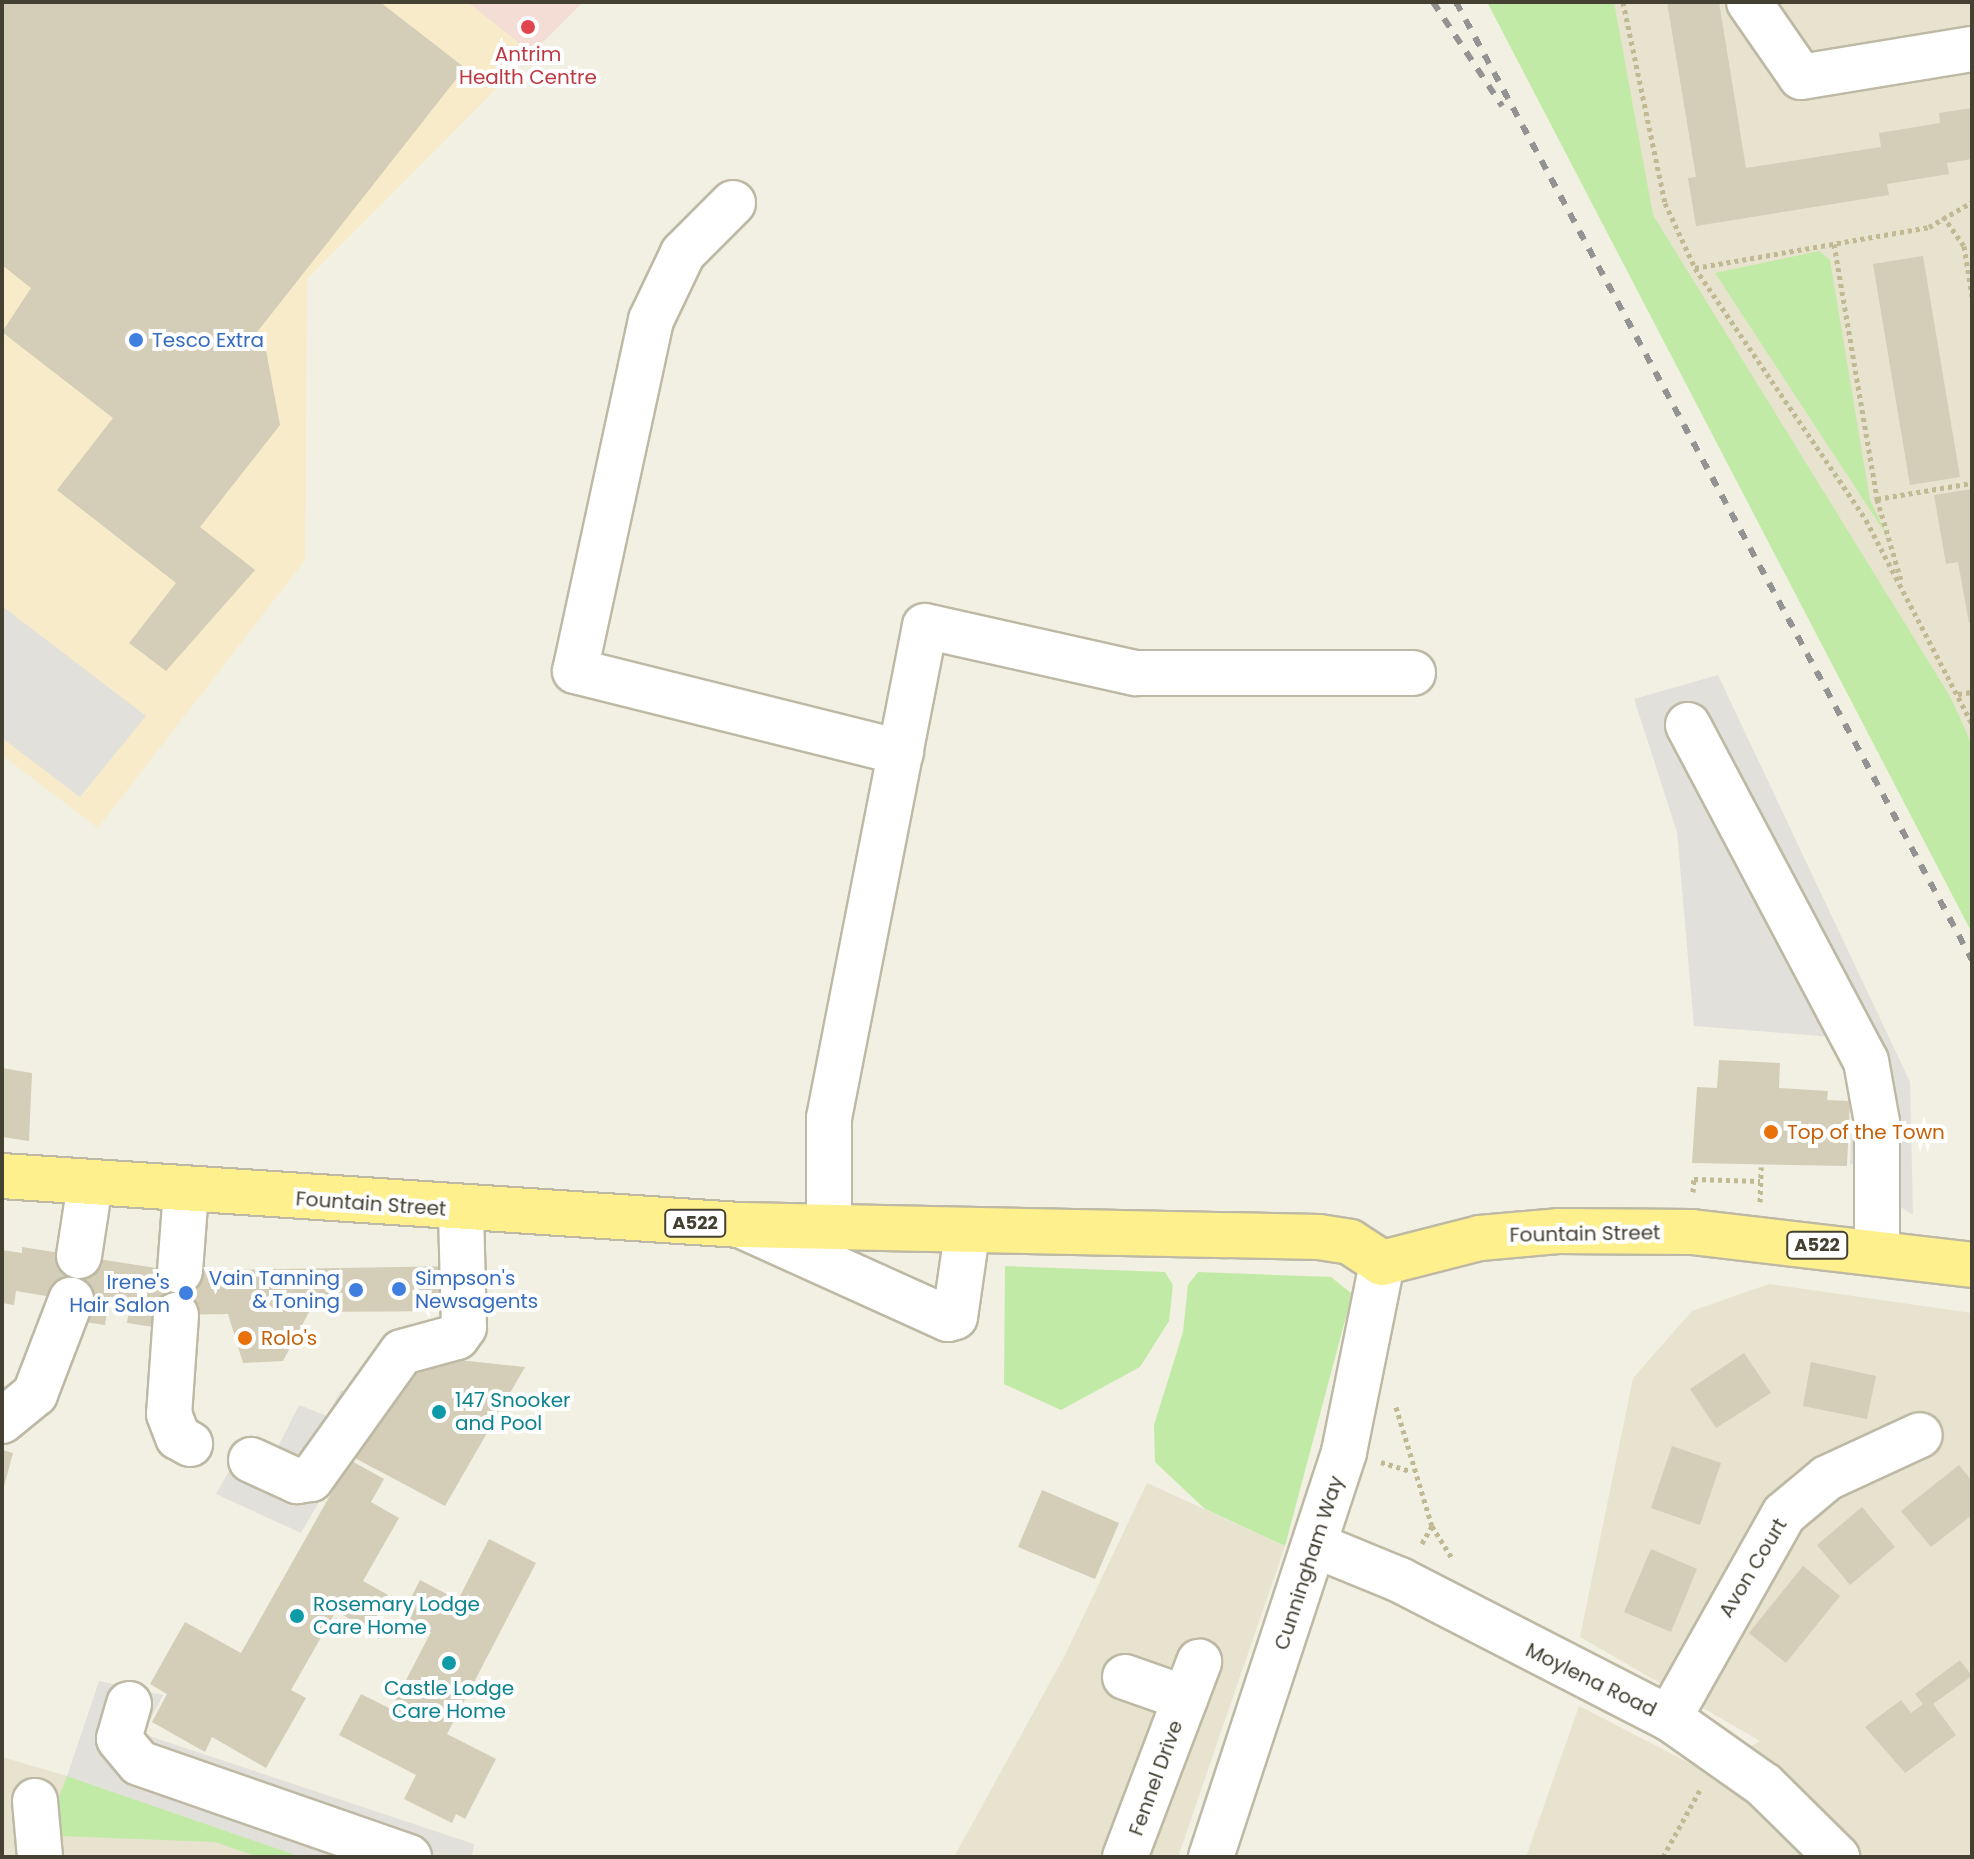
<!DOCTYPE html>
<html>
<head>
<meta charset="utf-8">
<style>
	body { margin:0 }
	#map { position:relative; width:1974px; height:1859px; overflow:hidden; background:#f2f0e2; font-family:Poppins,sans-serif }
	div>[style] { position:absolute }
	.residential>* { inset:0; background:#e7e3cf }
	.commercial>* { inset:0; background:#f7ebca }
	.medical>* { inset:0; background:#f4ddd4 }
	.green>* { inset:0; background:#c2eaa7 }
	.parking>* { inset:0; background:#e2e0db }
	.building>* { inset:0; background:#d4cdb7 }
	.path>* { height:5px; margin-top:-2.5px; transform-origin:0; background:repeating-linear-gradient(90deg,#c1b894 0 4px,transparent 0 8px) }
	.roads { filter:drop-shadow(2px 0 #beb9a4) drop-shadow(-2px 0 #beb9a4) drop-shadow(0 2px #beb9a4) drop-shadow(0 -2px #beb9a4) }
	.minor>* { height:44px; margin:-22px; padding:0 22px; transform-origin:22px; border-radius:22px; background:#fff }
	.major>* { height:44px; margin:-22px; padding:0 22px; transform-origin:22px; border-radius:22px; background:#fff08e }
	.rail>* { height:6px; margin-top:-3px; transform-origin:0; background:repeating-linear-gradient(90deg,#939393 0 10px,transparent 0 20px) }
	.dots>* { width:22px; height:22px; translate:-50% -50%; box-sizing:border-box; border:4px solid #fff; border-radius:50% }
	span { translate:-50% -50%; white-space:nowrap; text-align:center; line-height:1.15; -webkit-text-stroke:8px #fff; paint-order:stroke }
	.shield-label span { padding:2px 6px; background:#fff; border:2px solid; border-radius:6px; -webkit-text-stroke-width:0 }
	.shield-label { font-size:18px; color:#444032; font-weight:700 }
	.health-label { font-size:20px; color:#be3a42 }
	.shop-label { font-size:20px; color:#366cbe }
	.left { translate:0 -50%; text-align:left }
	.right { translate:-100% -50%; text-align:right }
	.food-label { font-size:20px; color:#c56008 }
	.street-label { font-size:20px; color:#444032 }
	.culture-label { font-size:20px; color:#0d838f }
	.frame { position:absolute; inset:0; border:4px solid #444032; pointer-events:none }
</style>
</head>
<body>
<div id="map">
	<div class="residential">
		<div style="clip-path:polygon(1510px 2px,1972px 2px,1972px 908px)"></div>
		<div style="clip-path:polygon(1769px 1284px,1972px 1313px,1972px 1857px,1526px 1857px,1579px 1706px,1707px 1772px,1760px 1741px,1580px 1637px,1633px 1378px,1692px 1311px)"></div>
		<div style="clip-path:polygon(1147px 1483px,1285px 1546px,1178px 1857px,954px 1857px,1065px 1655px)"></div>
		<div style="clip-path:polygon(2px 1757px,67px 1776px,302px 1857px,2px 1857px)"></div>
	</div>
	<div class="commercial">
		<div style="clip-path:polygon(2px 2px,467px 2px,532px 53px,307px 279px,305px 560px,98px 828px,2px 755px)"></div>
	</div>
	<div class="medical">
		<div style="clip-path:polygon(467px 2px,583px 2px,532px 53px)"></div>
	</div>
	<div class="green">
		<div style="clip-path:polygon(1487px 2px,1614px 2px,1653px 215px,1951px 698px,1972px 745px,1972px 933px)"></div>
		<div style="clip-path:polygon(1819px 251px,1830px 260px,1870px 500px,1889px 539px,1715px 273px)"></div>
		<div style="clip-path:polygon(1005px 1266px,1165px 1272px,1173px 1285px,1169px 1321px,1140px 1367px,1061px 1410px,1004px 1384px)"></div>
		<div style="clip-path:polygon(1198px 1272px,1331px 1277px,1352px 1294px,1285px 1546px,1205px 1509px,1155px 1462px,1154px 1425px,1183px 1332px,1188px 1285px)"></div>
		<div style="clip-path:polygon(67px 1776px,302px 1857px,258px 1857px,215px 1842px,60px 1836px,50px 1820px)"></div>
	</div>
	<div class="parking">
		<div style="clip-path:polygon(2px 606px,146px 716px,80px 797px,2px 738px)"></div>
		<div style="clip-path:polygon(1718px 675px,1910px 1082px,1913px 1215px,1896px 1204px,1886px 1166px,1850px 1164px,1853px 1097px,1832px 1037px,1694px 1026px,1677px 832px,1634px 699px)"></div>
		<div style="clip-path:polygon(341px 1390px,375px 1406px,301px 1533px,216px 1494px,250px 1434px,278px 1447px,299px 1405px,327px 1416px)"></div>
		<div style="clip-path:polygon(99px 1681px,163px 1695px,143px 1734px,474px 1844px,472px 1857px,302px 1857px,67px 1776px)"></div>
	</div>
	<div class="building">
		<div style="clip-path:polygon(2px 2px,380px 2px,465px 68px,254px 336px,265px 345px,280px 425px,200px 527px,255px 570px,166px 671px,129px 643px,176px 583px,57px 490px,113px 418px,2px 332px,31px 288px,2px 265px)"></div>
		<div style="clip-path:polygon(1667px 2px,1719px 2px,1746px 168px,1881px 147px,1879px 133px,1940px 123px,1939px 113px,1972px 108px,1972px 159px,1947px 163px,1949px 174px,1887px 184px,1889px 195px,1696px 226px,1688px 178px,1696px 177px)"></div>
		<div style="clip-path:polygon(1923px 256px,1960px 477px,1910px 485px,1873px 264px)"></div>
		<div style="clip-path:polygon(1972px 489px,1972px 623px,1969px 623px,1958px 562px,1946px 564px,1934px 495px)"></div>
		<div style="clip-path:polygon(1719px 1060px,1780px 1063px,1779px 1088px,1828px 1091px,1827px 1100px,1850px 1101px,1847px 1166px,1692px 1163px,1697px 1087px,1717px 1088px)"></div>
		<div style="clip-path:polygon(2px 1068px,32px 1073px,29px 1141px,2px 1137px)"></div>
		<div style="clip-path:polygon(22px 1247px,175px 1271px,457px 1266px,457px 1311px,309px 1312px,283px 1361px,243px 1363px,228px 1314px,167px 1315px,153px 1327px,127px 1323px,129px 1309px,108px 1305px,105px 1325px,86px 1322px,52px 1297px,16px 1291px,14px 1305px,2px 1303px,2px 1250px,22px 1253px)"></div>
		<div style="clip-path:polygon(1744px 1353px,1771px 1393px,1716px 1428px,1690px 1389px)"></div>
		<div style="clip-path:polygon(412px 1355px,525px 1367px,445px 1506px,353px 1457px)"></div>
		<div style="clip-path:polygon(1811px 1362px,1876px 1376px,1867px 1419px,1803px 1406px)"></div>
		<div style="clip-path:polygon(1672px 1446px,1721px 1463px,1700px 1525px,1651px 1508px)"></div>
		<div style="clip-path:polygon(2px 1450px,13px 1453px,3px 1490px,2px 1490px)"></div>
		<div style="clip-path:polygon(350px 1460px,384px 1479px,371px 1502px,399px 1518px,363px 1581px,388px 1595px,369px 1630px,336px 1611px,291px 1690px,306px 1698px,266px 1768px,212px 1737px,205px 1752px,152px 1722px,167px 1694px,150px 1684px,185px 1622px,241px 1653px)"></div>
		<div style="clip-path:polygon(1959px 1465px,1972px 1481px,1972px 1515px,1931px 1547px,1901px 1511px)"></div>
		<div style="clip-path:polygon(1042px 1490px,1119px 1523px,1095px 1579px,1018px 1547px)"></div>
		<div style="clip-path:polygon(1862px 1507px,1895px 1547px,1850px 1585px,1817px 1545px)"></div>
		<div style="clip-path:polygon(489px 1539px,536px 1563px,447px 1734px,496px 1759px,465px 1819px,456px 1814px,452px 1823px,404px 1799px,416px 1775px,339px 1735px,361px 1694px,391px 1709px,431px 1632px,401px 1617px,420px 1580px,458px 1600px)"></div>
		<div style="clip-path:polygon(1651px 1549px,1697px 1569px,1671px 1632px,1624px 1612px)"></div>
		<div style="clip-path:polygon(1803px 1566px,1840px 1596px,1786px 1663px,1749px 1633px)"></div>
		<div style="clip-path:polygon(1960px 1660px,1972px 1676px,1933px 1704px,1956px 1735px,1905px 1773px,1865px 1727px,1901px 1700px,1911px 1713px,1923px 1704px,1915px 1694px)"></div>
	</div>
	<div class="path">
		<div style="left:1623px;top:2px;width:205px;rotate:78.2deg"></div>
		<div style="left:1665px;top:203px;width:72px;rotate:65.2deg"></div>
		<div style="left:1695px;top:268px;width:305px;rotate:55.8deg"></div>
		<div style="left:1866px;top:520px;width:230px;rotate:62.5deg"></div>
		<div style="left:1943px;top:216px;width:37px;rotate:55deg"></div>
		<div style="left:1964px;top:246px;width:51px;rotate:80.9deg"></div>
		<div style="left:1834px;top:244px;width:259px;rotate:80.4deg"></div>
		<div style="left:1877px;top:499px;width:84px;rotate:73.5deg"></div>
		<div style="left:1695px;top:268px;width:238px;rotate:-9.9deg"></div>
		<div style="left:1929px;top:227px;width:50px;rotate:-30.2deg"></div>
		<div style="left:1877px;top:499px;width:96px;rotate:-9.6deg"></div>
		<div style="left:1958px;top:694px;width:14px;rotate:-8deg"></div>
		<div style="left:1693px;top:1192px;width:13px;rotate:-86deg"></div>
		<div style="left:1694px;top:1179px;width:66px;rotate:1.7deg"></div>
		<div style="left:1760px;top:1202px;width:35px;rotate:-88deg"></div>
		<div style="left:1396px;top:1407px;width:124px;rotate:73.2deg"></div>
		<div style="left:1432px;top:1526px;width:22px;rotate:120deg"></div>
		<div style="left:1381px;top:1462px;width:30px;rotate:17deg"></div>
		<div style="left:1432px;top:1526px;width:39px;rotate:58deg"></div>
		<div style="left:1663px;top:1857px;width:79px;rotate:-61.2deg"></div>
	</div>
	<div class="roads">
		<div class="minor">
			<div style="left:1749px;top:2px;width:91px;rotate:55.3deg"></div>
			<div style="left:1801px;top:77px;width:173px;rotate:-9.3deg"></div>
			<div style="left:733px;top:203px;width:71px;rotate:135deg"></div>
			<div style="left:683px;top:253px;width:74px;rotate:115.5deg"></div>
			<div style="left:651px;top:320px;width:359px;rotate:102.2deg"></div>
			<div style="left:575px;top:671px;width:336px;rotate:14deg"></div>
			<div style="left:1688px;top:725px;width:380px;rotate:62.1deg"></div>
			<div style="left:1866px;top:1061px;width:62px;rotate:79.8deg"></div>
			<div style="left:1877px;top:1122px;width:129px;rotate:90deg"></div>
			<div style="left:740px;top:1225px;width:228px;rotate:24.3deg"></div>
			<div style="left:948px;top:1319px;width:7px;rotate:-16deg"></div>
			<div style="left:955px;top:1317px;width:84px;rotate:-81.8deg"></div>
			<div style="left:829px;top:1229px;width:111px;rotate:-90deg"></div>
			<div style="left:829px;top:1118px;width:501px;rotate:-78.96deg"></div>
			<div style="left:925px;top:626px;width:216px;rotate:12.6deg"></div>
			<div style="left:1136px;top:673px;width:277px"></div>
			<div style="left:79px;top:1256px;width:73px;rotate:-81.3deg"></div>
			<div style="left:180px;top:1271px;width:80px;rotate:-85.7deg"></div>
			<div style="left:176px;top:1315px;width:99px;rotate:94deg"></div>
			<div style="left:169px;top:1414px;width:25px;rotate:69deg"></div>
			<div style="left:178px;top:1437px;width:14px;rotate:30deg"></div>
			<div style="left:2px;top:1421px;width:43px;rotate:-39.3deg"></div>
			<div style="left:35px;top:1394px;width:101px;rotate:-69deg"></div>
			<div style="left:251px;top:1460px;width:51px;rotate:24.5deg"></div>
			<div style="left:297px;top:1481px;width:14px;rotate:-8deg"></div>
			<div style="left:311px;top:1479px;width:156px;rotate:-54.4deg"></div>
			<div style="left:402px;top:1352px;width:57px;rotate:-15.3deg"></div>
			<div style="left:457px;top:1337px;width:12px;rotate:-55deg"></div>
			<div style="left:464px;top:1327px;width:116px;rotate:-91.5deg"></div>
			<div style="left:1317px;top:1546px;width:90px;rotate:22.3deg"></div>
			<div style="left:1400px;top:1580px;width:302px;rotate:27.2deg"></div>
			<div style="left:1669px;top:1718px;width:116px;rotate:35.2deg"></div>
			<div style="left:1764px;top:1785px;width:103px;rotate:44.6deg"></div>
			<div style="left:1125px;top:1677px;width:64px;rotate:19.3deg"></div>
			<div style="left:129px;top:1704px;width:36px;rotate:106deg"></div>
			<div style="left:119px;top:1739px;width:31px;rotate:50deg"></div>
			<div style="left:139px;top:1763px;width:286px;rotate:19.2deg"></div>
			<div style="left:1669px;top:1718px;width:234px;rotate:-60.6deg"></div>
			<div style="left:1784px;top:1514px;width:56px;rotate:-39.9deg"></div>
			<div style="left:1827px;top:1478px;width:102px;rotate:-24.8deg"></div>
			<div style="left:35px;top:1801px;width:56px;rotate:84.9deg"></div>
			<div style="left:1125px;top:1857px;width:209px;rotate:-69.2deg"></div>
			<div style="left:1211px;top:1857px;width:426px;rotate:-71.8deg"></div>
			<div style="left:1344px;top:1452px;width:193px;rotate:-78.6deg"></div>
		</div>
		<div class="major">
			<div style="left:2px;top:1176px;width:740px;rotate:3.8deg"></div>
			<div style="left:740px;top:1225px;width:579px;rotate:1.19deg"></div>
			<div style="left:1319px;top:1237px;width:31px;rotate:9deg"></div>
			<div style="left:1350px;top:1242px;width:38px;rotate:33deg"></div>
			<div style="left:1382px;top:1263px;width:101px;rotate:-14.3deg"></div>
			<div style="left:1480px;top:1238px;width:78px;rotate:-5.1deg"></div>
			<div style="left:1558px;top:1231px;width:134px;rotate:0.4deg"></div>
			<div style="left:1692px;top:1232px;width:282px;rotate:6.7deg"></div>
		</div>
	</div>
	<div class="rail">
		<div style="left:1433px;top:2px;width:125px;rotate:56.4deg"></div>
		<div style="left:1456px;top:2px;width:1088px;rotate:61.69deg"></div>
	</div>
	<div class="dots">
		<div style="left:528px;top:27px;background:#e0444e"></div>
		<div style="left:136px;top:340px;background:#3f7fe0"></div>
		<div style="left:1771px;top:1132px;background:#e8710a"></div>
		<div style="left:399px;top:1289px;background:#3f7fe0"></div>
		<div style="left:356px;top:1290px;background:#3f7fe0"></div>
		<div style="left:186px;top:1293px;background:#3f7fe0"></div>
		<div style="left:245px;top:1338px;background:#e8710a"></div>
		<div style="left:439px;top:1412px;background:#0f9aa8"></div>
		<div style="left:297px;top:1616px;background:#0f9aa8"></div>
		<div style="left:449px;top:1663px;background:#0f9aa8"></div>
	</div>
	<div class="shield-label">
		<span style="left:695px;top:1223px">A522</span>
		<span style="left:1817px;top:1245px">A522</span>
	</div>
	<div class="health-label">
		<span style="left:528px;top:66px">Antrim<br>Health Centre</span>
	</div>
	<div class="shop-label">
		<span class="left" style="left:152px;top:340px">Tesco Extra</span>
		<span class="right" style="left:340px;top:1290px">Vain Tanning<br>&amp; Toning</span>
		<span class="left" style="left:415px;top:1290px">Simpson's<br>Newsagents</span>
		<span class="right" style="left:170px;top:1294px">Irene's<br>Hair Salon</span>
	</div>
	<div class="food-label">
		<span class="left" style="left:1787px;top:1132px">Top of the Town</span>
		<span class="left" style="left:261px;top:1338px">Rolo's</span>
	</div>
	<div class="street-label">
		<span style="left:371px;top:1204px;rotate:4deg">Fountain Street</span>
		<span style="left:1585px;top:1234px;rotate:-1deg">Fountain Street</span>
		<span style="left:1309px;top:1563px;rotate:-72deg">Cunningham Way</span>
		<span style="left:1753px;top:1568px;rotate:-59deg">Avon Court</span>
		<span style="left:1591px;top:1680px;rotate:26deg">Moylena Road</span>
		<span style="left:1156px;top:1778px;rotate:-70deg">Fennel Drive</span>
	</div>
	<div class="culture-label">
		<span class="left" style="left:455px;top:1412px">147 Snooker<br>and Pool</span>
		<span class="left" style="left:313px;top:1616px">Rosemary Lodge<br>Care Home</span>
		<span style="left:449px;top:1700px">Castle Lodge<br>Care Home</span>
	</div>
	<div class="frame"></div>
</div>
</body>
</html>
